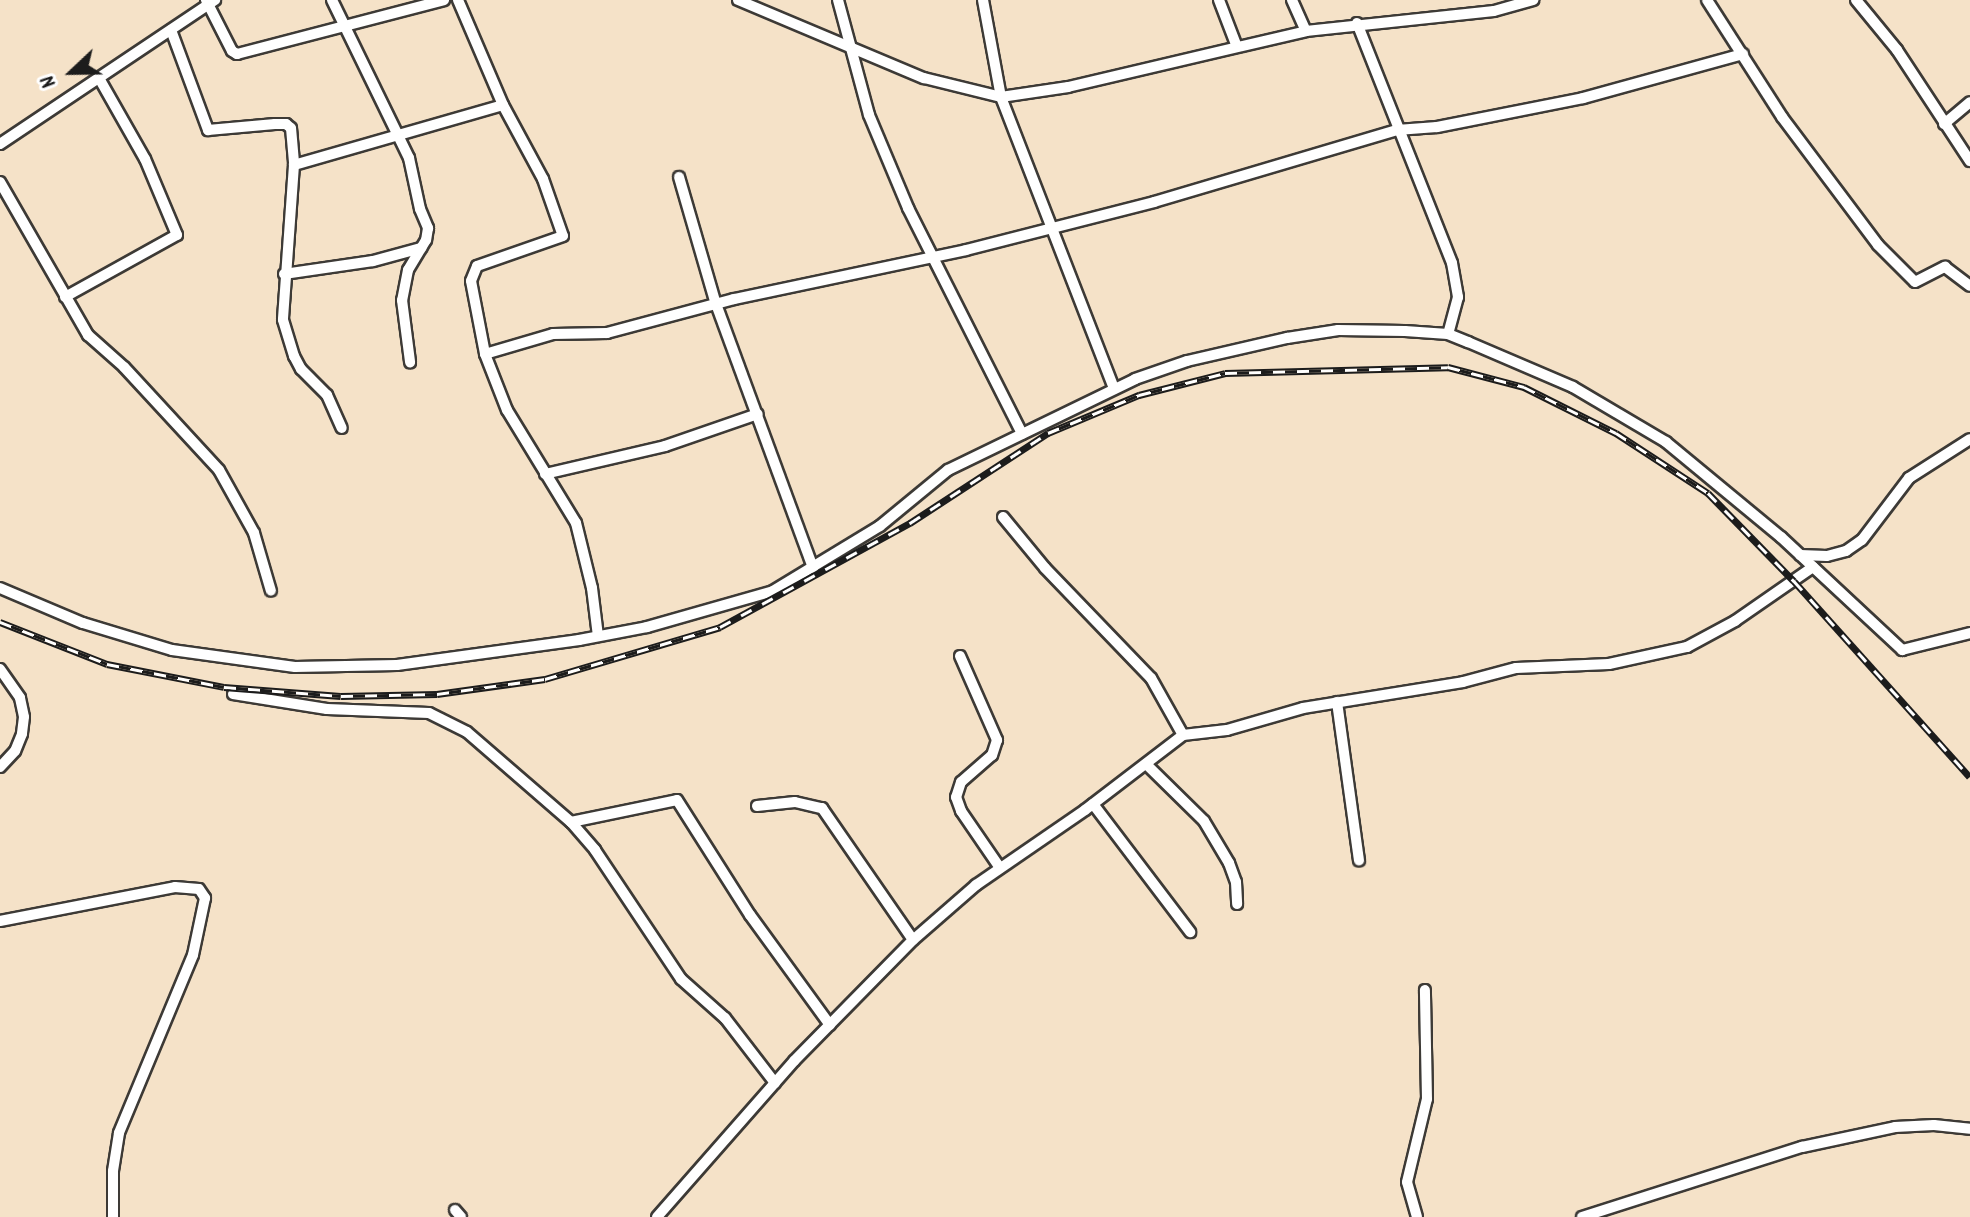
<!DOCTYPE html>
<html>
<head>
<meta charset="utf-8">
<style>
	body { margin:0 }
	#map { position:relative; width:1970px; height:1217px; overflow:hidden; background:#f5e2c8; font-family:Dekko,sans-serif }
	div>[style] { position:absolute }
	.roads { filter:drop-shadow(2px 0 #3d3a36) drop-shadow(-2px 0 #3d3a36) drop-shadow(0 2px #3d3a36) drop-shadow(0 -2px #3d3a36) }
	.street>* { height:10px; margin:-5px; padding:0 5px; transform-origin:5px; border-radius:5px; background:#fff }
	.rail>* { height:7px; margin-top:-3.5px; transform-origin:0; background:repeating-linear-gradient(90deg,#fff 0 12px,#1c1c1c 0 24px); box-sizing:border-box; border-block:2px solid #1c1c1c }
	span { translate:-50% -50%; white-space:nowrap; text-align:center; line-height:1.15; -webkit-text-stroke:7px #fff; paint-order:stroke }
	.north { position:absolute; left:32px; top:32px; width:80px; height:80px; -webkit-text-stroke:6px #fff; paint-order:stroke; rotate:248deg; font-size:22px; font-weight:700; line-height:32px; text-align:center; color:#1c1c1c }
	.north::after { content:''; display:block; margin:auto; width:28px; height:36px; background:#1c1c1c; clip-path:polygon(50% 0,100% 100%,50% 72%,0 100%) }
</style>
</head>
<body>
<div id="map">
	<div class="roads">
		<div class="street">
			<div style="left:206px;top:0;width:57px;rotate:63deg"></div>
			<div style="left:232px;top:51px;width:6px;rotate:31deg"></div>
			<div style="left:237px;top:54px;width:214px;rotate:-14.6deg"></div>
			<div style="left:332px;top:0;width:176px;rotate:64deg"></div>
			<div style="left:409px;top:158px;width:52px;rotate:77.8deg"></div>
			<div style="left:420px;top:209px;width:21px;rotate:67deg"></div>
			<div style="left:428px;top:228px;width:12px;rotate:99deg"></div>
			<div style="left:426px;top:240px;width:35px;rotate:121deg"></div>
			<div style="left:408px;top:270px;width:31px;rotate:101deg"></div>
			<div style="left:402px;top:300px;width:63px;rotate:82.6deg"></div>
			<div style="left:458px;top:0;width:114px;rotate:66.8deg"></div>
			<div style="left:503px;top:105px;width:84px;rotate:61.6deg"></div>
			<div style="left:543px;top:179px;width:60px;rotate:70.7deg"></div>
			<div style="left:563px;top:236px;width:91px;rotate:160.8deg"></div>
			<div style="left:477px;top:266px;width:16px;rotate:112deg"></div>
			<div style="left:471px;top:281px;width:74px;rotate:79.1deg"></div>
			<div style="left:485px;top:354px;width:60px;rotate:68.6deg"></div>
			<div style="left:507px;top:410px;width:132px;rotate:58.6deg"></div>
			<div style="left:576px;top:523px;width:67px;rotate:76.2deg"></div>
			<div style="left:592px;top:588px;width:48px;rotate:82.9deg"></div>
			<div style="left:738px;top:0;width:202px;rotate:22.8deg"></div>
			<div style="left:924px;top:78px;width:79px;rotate:13.9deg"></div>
			<div style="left:1001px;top:97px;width:68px;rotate:-8.5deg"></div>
			<div style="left:1068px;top:87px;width:244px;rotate:-13.2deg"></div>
			<div style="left:1306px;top:31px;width:189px;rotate:-6.1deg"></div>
			<div style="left:1494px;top:11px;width:41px;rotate:-15.8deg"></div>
			<div style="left:838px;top:0;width:119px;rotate:74.9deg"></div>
			<div style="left:869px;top:115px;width:101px;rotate:67.2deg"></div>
			<div style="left:908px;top:208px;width:253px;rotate:63.2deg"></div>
			<div style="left:983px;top:0;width:99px;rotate:79.5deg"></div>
			<div style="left:1001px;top:97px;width:313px;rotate:68.8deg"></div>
			<div style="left:1219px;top:0;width:50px;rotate:69deg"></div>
			<div style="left:1292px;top:0;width:34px;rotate:66deg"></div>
			<div style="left:1707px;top:0;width:139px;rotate:57.3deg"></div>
			<div style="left:1782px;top:117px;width:160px;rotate:53.1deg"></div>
			<div style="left:1878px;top:245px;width:52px;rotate:45deg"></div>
			<div style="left:1915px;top:282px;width:34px;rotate:-27deg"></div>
			<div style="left:1945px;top:267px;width:31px;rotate:37deg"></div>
			<div style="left:1856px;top:0;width:65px;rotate:50.6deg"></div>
			<div style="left:1897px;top:50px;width:133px;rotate:56.7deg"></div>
			<div style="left:1357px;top:23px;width:258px;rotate:68.4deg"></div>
			<div style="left:1452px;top:263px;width:35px;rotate:80deg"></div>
			<div style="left:1458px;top:297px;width:38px;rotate:105deg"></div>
			<div style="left:171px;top:30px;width:107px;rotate:69.7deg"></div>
			<div style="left:208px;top:130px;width:67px;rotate:-5.1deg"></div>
			<div style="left:275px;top:124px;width:11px"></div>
			<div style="left:286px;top:124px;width:6px;rotate:39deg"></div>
			<div style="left:291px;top:128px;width:37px;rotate:85deg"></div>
			<div style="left:294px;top:165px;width:155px;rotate:94.1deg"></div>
			<div style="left:283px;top:320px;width:38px;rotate:73deg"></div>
			<div style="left:294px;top:356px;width:15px;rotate:62deg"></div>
			<div style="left:301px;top:369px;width:37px;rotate:45deg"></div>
			<div style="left:327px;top:395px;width:36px;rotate:66deg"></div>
			<div style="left:1944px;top:124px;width:34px;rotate:-40deg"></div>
			<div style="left:0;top:144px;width:259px;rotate:-33.8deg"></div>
			<div style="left:294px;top:165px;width:217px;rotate:-16deg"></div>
			<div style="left:679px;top:177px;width:132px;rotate:73.8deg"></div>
			<div style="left:716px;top:304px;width:281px;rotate:69.8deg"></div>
			<div style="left:0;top:182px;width:177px;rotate:60.1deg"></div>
			<div style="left:88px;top:335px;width:48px;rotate:41.6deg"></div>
			<div style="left:124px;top:367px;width:140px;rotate:47.3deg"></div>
			<div style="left:219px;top:470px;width:72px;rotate:60.9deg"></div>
			<div style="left:254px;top:533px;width:60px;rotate:73.7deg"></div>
			<div style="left:284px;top:274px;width:90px;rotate:-8.3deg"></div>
			<div style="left:373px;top:261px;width:50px;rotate:-15.2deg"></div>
			<div style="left:65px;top:297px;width:128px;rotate:-29deg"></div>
			<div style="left:177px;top:235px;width:82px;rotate:-112.8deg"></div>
			<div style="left:145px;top:159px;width:93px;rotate:-119.6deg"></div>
			<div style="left:485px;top:354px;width:71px;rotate:-16.4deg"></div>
			<div style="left:553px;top:334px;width:54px;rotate:-1.1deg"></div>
			<div style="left:607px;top:333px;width:131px;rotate:-15deg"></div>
			<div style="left:734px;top:299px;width:237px;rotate:-11.9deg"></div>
			<div style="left:966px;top:250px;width:194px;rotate:-14.3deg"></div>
			<div style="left:1154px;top:202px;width:253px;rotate:-16.5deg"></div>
			<div style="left:1397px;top:130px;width:40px;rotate:-4.3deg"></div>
			<div style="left:1437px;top:127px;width:149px;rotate:-11.2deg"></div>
			<div style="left:1583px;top:98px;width:166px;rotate:-15.4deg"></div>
			<div style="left:545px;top:474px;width:123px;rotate:-13.1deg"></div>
			<div style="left:665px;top:446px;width:98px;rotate:-19deg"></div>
			<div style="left:1003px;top:517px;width:66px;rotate:50.5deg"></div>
			<div style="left:1045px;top:568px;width:153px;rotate:46.1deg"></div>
			<div style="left:1151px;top:678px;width:65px;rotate:60.7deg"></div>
			<div style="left:1800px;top:555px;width:27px;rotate:2deg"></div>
			<div style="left:1827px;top:556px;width:20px;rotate:-15deg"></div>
			<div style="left:1846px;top:551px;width:19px;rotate:-35deg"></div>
			<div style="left:1862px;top:540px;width:78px;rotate:-52.8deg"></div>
			<div style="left:1909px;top:478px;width:72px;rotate:-32.6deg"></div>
			<div style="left:0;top:588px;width:90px;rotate:22.9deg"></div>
			<div style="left:83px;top:623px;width:93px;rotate:16.9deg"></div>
			<div style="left:172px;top:650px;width:124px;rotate:7.9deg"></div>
			<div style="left:295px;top:667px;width:102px;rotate:-1.1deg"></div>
			<div style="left:397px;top:665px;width:184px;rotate:-7.8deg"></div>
			<div style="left:579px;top:640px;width:69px;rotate:-10.8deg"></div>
			<div style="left:647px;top:627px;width:131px;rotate:-15.9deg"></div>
			<div style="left:773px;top:591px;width:125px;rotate:-31.3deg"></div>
			<div style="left:880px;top:526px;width:88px;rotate:-39.5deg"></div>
			<div style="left:948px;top:470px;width:208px;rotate:-25.9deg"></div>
			<div style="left:1135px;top:379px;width:55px;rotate:-19.1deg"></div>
			<div style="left:1187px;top:361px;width:103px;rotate:-13deg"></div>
			<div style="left:1287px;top:338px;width:52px;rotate:-8.9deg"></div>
			<div style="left:1338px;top:330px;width:67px;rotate:0.9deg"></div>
			<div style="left:1405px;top:331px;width:43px;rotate:4deg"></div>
			<div style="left:1448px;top:334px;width:22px;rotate:22deg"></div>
			<div style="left:1468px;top:342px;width:114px;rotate:23.2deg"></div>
			<div style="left:1573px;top:387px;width:108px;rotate:30.6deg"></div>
			<div style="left:1666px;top:442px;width:149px;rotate:39.6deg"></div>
			<div style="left:1781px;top:537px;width:166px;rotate:43deg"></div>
			<div style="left:1902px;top:650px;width:70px;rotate:-14deg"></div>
			<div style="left:960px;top:656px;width:92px;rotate:66.2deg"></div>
			<div style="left:997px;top:740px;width:16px;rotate:108deg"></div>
			<div style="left:992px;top:755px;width:41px;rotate:138.9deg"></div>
			<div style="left:961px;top:782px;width:16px;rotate:108deg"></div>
			<div style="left:956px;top:797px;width:15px;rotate:70deg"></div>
			<div style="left:961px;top:811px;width:69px;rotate:55.6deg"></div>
			<div style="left:0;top:669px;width:35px;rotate:55deg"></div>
			<div style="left:20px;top:698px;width:19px;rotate:78deg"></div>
			<div style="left:24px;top:717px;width:17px;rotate:97deg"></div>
			<div style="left:22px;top:734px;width:18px;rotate:112deg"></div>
			<div style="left:15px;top:751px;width:22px;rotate:133deg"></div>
			<div style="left:233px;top:694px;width:95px;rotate:9.1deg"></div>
			<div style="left:327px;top:709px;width:102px;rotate:2.2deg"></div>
			<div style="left:429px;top:713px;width:42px;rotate:26.6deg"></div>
			<div style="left:467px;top:732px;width:138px;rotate:40.9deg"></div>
			<div style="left:571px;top:822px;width:37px;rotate:49deg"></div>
			<div style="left:595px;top:850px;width:155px;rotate:56.3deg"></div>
			<div style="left:681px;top:979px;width:59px;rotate:41.6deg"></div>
			<div style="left:725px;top:1018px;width:82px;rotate:52.4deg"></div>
			<div style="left:1337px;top:702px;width:160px;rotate:82.1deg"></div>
			<div style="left:1146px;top:764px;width:81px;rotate:44.5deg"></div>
			<div style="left:1204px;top:821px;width:49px;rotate:59.2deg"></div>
			<div style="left:1229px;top:863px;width:20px;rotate:70deg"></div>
			<div style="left:1236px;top:882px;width:22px;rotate:87deg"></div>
			<div style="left:1093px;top:804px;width:161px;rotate:52.8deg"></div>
			<div style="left:757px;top:806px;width:38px;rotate:-6deg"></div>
			<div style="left:795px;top:802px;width:28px;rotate:13deg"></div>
			<div style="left:822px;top:808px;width:160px;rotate:55.4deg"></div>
			<div style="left:571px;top:822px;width:108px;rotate:-11.7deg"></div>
			<div style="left:677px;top:800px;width:136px;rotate:57.6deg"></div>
			<div style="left:750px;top:915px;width:136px;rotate:54deg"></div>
			<div style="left:0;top:921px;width:178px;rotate:-11deg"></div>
			<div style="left:175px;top:887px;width:24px;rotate:5deg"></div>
			<div style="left:199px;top:889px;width:11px;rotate:56deg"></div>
			<div style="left:205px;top:898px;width:58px;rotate:101.9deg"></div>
			<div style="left:193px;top:955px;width:193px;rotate:112.6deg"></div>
			<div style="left:119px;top:1133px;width:38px;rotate:99deg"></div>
			<div style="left:113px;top:1171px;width:46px;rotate:90deg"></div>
			<div style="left:455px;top:1210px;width:9px;rotate:49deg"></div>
			<div style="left:657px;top:1217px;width:208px;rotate:-48.7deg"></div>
			<div style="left:794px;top:1061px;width:170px;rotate:-45.5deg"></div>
			<div style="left:913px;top:940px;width:84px;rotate:-41.1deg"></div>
			<div style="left:976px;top:885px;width:132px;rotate:-34.5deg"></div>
			<div style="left:1085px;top:810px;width:123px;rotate:-37.4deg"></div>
			<div style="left:1183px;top:735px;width:44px;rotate:-6.5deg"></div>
			<div style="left:1227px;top:730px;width:79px;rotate:-16.1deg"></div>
			<div style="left:1303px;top:708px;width:162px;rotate:-9.2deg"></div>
			<div style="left:1463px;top:682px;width:55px;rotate:-14.8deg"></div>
			<div style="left:1516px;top:668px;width:93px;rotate:-2.5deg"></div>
			<div style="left:1609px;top:664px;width:80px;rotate:-12.3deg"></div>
			<div style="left:1687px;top:647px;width:55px;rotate:-28.4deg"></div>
			<div style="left:1735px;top:621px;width:95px;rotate:-34.7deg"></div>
			<div style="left:1417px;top:1217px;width:36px;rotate:-106deg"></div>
			<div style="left:1407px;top:1182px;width:85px;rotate:-76.5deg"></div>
			<div style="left:1427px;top:1099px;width:109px;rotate:-91.1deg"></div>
			<div style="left:1582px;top:1217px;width:231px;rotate:-17.7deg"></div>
			<div style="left:1802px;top:1147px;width:95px;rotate:-12.1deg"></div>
			<div style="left:1895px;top:1127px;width:39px;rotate:-3deg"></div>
			<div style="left:1934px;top:1125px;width:36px;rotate:6deg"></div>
		</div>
	</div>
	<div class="rail">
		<div style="left:0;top:622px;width:115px;rotate:21.4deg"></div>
		<div style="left:107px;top:664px;width:119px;rotate:11.1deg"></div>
		<div style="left:224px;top:687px;width:117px;rotate:4.4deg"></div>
		<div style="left:341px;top:696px;width:96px;rotate:-1.2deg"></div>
		<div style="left:437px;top:694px;width:109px;rotate:-7.9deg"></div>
		<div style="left:545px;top:679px;width:183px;rotate:-16.5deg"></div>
		<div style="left:720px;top:627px;width:217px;rotate:-28.7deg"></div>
		<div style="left:910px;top:523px;width:165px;rotate:-33.1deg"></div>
		<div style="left:1048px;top:433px;width:99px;rotate:-22.7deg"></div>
		<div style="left:1139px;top:395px;width:89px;rotate:-14.3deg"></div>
		<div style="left:1225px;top:373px;width:223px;rotate:-1.5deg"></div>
		<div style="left:1448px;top:367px;width:79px;rotate:14.7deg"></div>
		<div style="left:1524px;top:387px;width:103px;rotate:26.6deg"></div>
		<div style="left:1616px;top:433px;width:110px;rotate:33.1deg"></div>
		<div style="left:1708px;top:493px;width:123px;rotate:45.7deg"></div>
		<div style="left:1794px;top:581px;width:263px;rotate:48.1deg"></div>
	</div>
	<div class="north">N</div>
</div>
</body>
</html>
